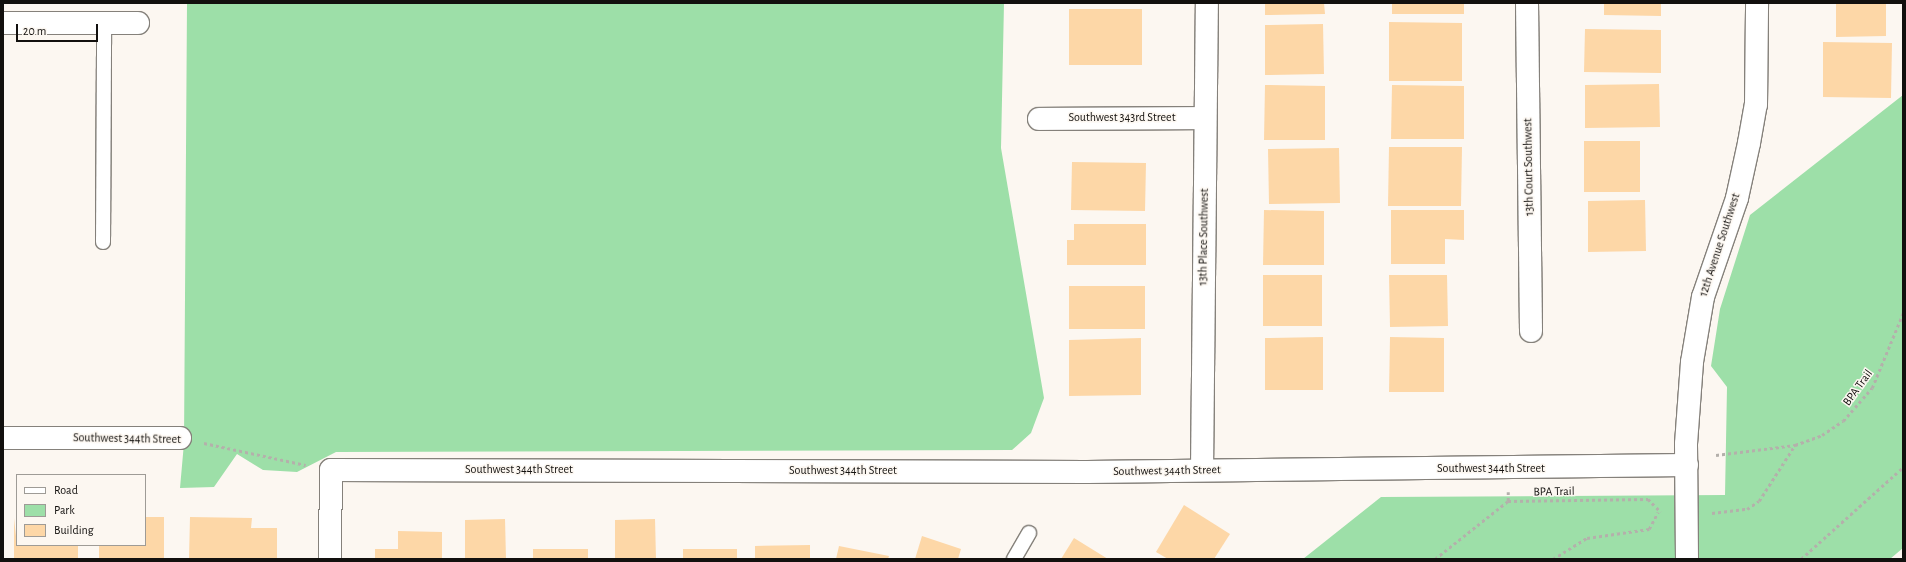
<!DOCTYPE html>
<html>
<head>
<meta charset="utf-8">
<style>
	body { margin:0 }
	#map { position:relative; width:1906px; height:562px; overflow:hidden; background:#fcf7f1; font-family:"Alegreya Sans",sans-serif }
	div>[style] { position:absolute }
	.green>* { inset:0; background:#9ddfa8 }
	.building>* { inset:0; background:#fdd7a7 }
	.path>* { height:2.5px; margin-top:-1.25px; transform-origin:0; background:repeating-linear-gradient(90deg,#b4b0ab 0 3px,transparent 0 6px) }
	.roads { filter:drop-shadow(1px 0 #85817b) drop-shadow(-1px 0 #85817b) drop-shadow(0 1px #85817b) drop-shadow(0 -1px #85817b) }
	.service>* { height:14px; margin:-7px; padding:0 7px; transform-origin:7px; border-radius:7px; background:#fff }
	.minor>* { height:22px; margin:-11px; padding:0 11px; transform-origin:11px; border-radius:11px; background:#fff }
	.tertiary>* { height:22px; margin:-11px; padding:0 11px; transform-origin:11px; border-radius:11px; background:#fff }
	span { translate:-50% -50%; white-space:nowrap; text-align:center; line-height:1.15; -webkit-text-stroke:3px #fcf7f1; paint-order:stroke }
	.street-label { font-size:12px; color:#12100e }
	.frame { position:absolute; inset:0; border:4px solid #12100e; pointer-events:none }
	.legend { position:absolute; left:16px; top:474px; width:130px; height:72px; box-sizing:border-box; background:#fcf7f1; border:1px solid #9e9b96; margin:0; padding:5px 7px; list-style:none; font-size:12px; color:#12100e }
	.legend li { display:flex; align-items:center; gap:8px; height:20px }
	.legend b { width:20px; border:1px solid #9e9b96 }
	.scale { position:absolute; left:16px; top:24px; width:82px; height:18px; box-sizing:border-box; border:2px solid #12100e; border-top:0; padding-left:5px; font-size:12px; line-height:14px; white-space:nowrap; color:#12100e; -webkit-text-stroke:3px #fcf7f1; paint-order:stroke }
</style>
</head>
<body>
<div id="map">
	<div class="green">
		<div style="clip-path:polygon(187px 3px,1004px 3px,1001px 148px,1044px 398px,1031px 433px,1012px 450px,336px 452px,297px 472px,263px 470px,237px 454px,214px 487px,180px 488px,184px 443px)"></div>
		<div style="clip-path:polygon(1903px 95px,1903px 548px,1890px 559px,1303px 559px,1381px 497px,1725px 495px,1727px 387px,1711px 366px,1720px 309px,1750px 215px)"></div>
	</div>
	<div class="building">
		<div style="clip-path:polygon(1265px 3px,1324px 3px,1325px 14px,1265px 15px)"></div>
		<div style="clip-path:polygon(1392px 3px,1464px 3px,1464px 14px,1392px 14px)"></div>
		<div style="clip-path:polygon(1604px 3px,1661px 3px,1661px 16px,1604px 15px)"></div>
		<div style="clip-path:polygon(1836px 3px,1886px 3px,1886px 36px,1836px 37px)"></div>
		<div style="clip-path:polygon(1069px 9px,1142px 9px,1142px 65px,1069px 65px)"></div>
		<div style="clip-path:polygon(1389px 22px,1462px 23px,1462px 81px,1389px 81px)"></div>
		<div style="clip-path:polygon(1323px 24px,1324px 74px,1265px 75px,1265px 25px)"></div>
		<div style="clip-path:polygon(1585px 29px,1661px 30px,1661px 73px,1584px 72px)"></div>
		<div style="clip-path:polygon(1823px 42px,1892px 43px,1891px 98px,1823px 97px)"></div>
		<div style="clip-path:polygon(1659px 84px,1660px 127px,1585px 128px,1585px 85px)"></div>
		<div style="clip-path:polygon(1265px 85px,1325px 86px,1325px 140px,1264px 140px)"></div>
		<div style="clip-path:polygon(1392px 85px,1464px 86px,1464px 139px,1391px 139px)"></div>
		<div style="clip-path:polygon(1584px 141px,1640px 141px,1640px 192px,1584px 192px)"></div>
		<div style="clip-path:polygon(1389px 147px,1462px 147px,1461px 206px,1388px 206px)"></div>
		<div style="clip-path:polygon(1339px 148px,1340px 203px,1269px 204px,1268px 149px)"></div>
		<div style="clip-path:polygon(1072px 162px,1146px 163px,1145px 211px,1071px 210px)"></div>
		<div style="clip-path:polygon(1645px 200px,1646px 251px,1588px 252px,1588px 201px)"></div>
		<div style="clip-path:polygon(1264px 210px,1324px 211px,1324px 265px,1263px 265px)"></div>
		<div style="clip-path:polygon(1391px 210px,1464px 210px,1464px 240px,1445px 239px,1445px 264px,1391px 264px)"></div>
		<div style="clip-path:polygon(1074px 224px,1146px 224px,1146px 265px,1067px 265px,1067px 240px,1074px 240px)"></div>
		<div style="clip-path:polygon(1263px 275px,1322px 275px,1322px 326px,1263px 326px)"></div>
		<div style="clip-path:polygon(1389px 275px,1447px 275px,1448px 326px,1390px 327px)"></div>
		<div style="clip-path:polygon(1069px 286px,1145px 286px,1145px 329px,1069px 329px)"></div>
		<div style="clip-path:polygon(1323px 337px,1323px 390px,1265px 390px,1265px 338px)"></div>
		<div style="clip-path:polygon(1390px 337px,1444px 338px,1444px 392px,1389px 392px)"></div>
		<div style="clip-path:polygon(1141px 338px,1141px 395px,1069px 396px,1069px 340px)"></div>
		<div style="clip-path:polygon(1184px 505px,1230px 534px,1214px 559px,1168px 559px,1156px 552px)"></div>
		<div style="clip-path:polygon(145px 517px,164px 517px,164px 559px,99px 559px,99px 545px,145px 545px)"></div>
		<div style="clip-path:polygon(190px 517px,252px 518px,251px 528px,277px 528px,277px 558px,189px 558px)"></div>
		<div style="clip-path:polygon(14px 518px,17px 545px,78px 545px,78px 559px,14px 559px)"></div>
		<div style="clip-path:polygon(505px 519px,506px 559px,465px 559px,465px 520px)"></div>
		<div style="clip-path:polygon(655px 519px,656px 559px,615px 559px,615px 520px)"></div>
		<div style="clip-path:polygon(398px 531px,442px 532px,442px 559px,375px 559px,375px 549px,398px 549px)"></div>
		<div style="clip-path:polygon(922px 536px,961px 549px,958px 559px,915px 559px)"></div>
		<div style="clip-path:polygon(1074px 538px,1108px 559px,1061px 559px)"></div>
		<div style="clip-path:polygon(810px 545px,810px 559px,755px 559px,755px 546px)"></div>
		<div style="clip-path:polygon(839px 546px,889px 556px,888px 559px,836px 559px)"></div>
		<div style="clip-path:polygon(533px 549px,588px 549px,588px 559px,533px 559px)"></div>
		<div style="clip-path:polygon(683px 549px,737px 549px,737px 559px,683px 559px)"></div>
	</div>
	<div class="path">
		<div style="left:204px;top:443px;width:104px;rotate:12.2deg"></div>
		<div style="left:1716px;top:455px;width:80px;rotate:-7.2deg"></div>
		<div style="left:1795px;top:445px;width:29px;rotate:-20deg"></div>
		<div style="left:1822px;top:435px;width:25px;rotate:-34deg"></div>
		<div style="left:1843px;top:421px;width:44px;rotate:-48.7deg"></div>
		<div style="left:1872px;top:388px;width:81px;rotate:-67.5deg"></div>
		<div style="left:1508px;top:501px;width:9px;rotate:-90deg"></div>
		<div style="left:1712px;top:513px;width:35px;rotate:-7deg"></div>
		<div style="left:1747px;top:509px;width:14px;rotate:-34deg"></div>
		<div style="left:1759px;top:501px;width:67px;rotate:-57.3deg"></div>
		<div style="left:1435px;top:559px;width:93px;rotate:-38.5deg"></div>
		<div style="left:1508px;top:501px;width:140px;rotate:-0.8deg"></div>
		<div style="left:1648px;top:499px;width:18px;rotate:45deg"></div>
		<div style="left:1553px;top:559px;width:40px;rotate:-32deg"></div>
		<div style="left:1587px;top:538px;width:63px;rotate:-8.3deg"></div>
		<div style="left:1649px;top:529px;width:19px;rotate:-62deg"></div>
		<div style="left:1801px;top:559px;width:137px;rotate:-42deg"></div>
	</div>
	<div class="roads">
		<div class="service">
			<div style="left:103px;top:242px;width:219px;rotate:-89.7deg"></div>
			<div style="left:1014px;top:559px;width:30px;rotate:-60deg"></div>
		</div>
		<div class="minor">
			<div style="left:1527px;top:3px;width:328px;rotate:89.3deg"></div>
			<div style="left:3px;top:23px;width:135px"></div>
			<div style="left:1039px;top:119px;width:166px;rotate:-0.3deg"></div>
			<div style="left:3px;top:438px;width:177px"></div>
			<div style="left:1202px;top:470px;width:467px;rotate:-89.4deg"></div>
			<div style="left:330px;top:559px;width:89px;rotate:-89.4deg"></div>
			<div style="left:331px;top:470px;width:756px;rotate:0.15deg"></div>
			<div style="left:1087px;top:472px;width:600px;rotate:-0.67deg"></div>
		</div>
		<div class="tertiary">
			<div style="left:1687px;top:559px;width:115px;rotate:-90.5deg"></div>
			<div style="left:1686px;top:444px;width:82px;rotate:-85.8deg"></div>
			<div style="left:1692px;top:362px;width:66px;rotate:-80.4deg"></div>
			<div style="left:1703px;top:297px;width:105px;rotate:-71deg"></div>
			<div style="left:1737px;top:198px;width:56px;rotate:-77.7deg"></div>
			<div style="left:1749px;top:143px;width:39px;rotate:-80deg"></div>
			<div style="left:1756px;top:105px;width:102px;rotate:-89.4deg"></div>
		</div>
	</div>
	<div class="street-label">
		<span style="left:1122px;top:118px">Southwest 343rd Street</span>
		<span style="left:1529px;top:167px;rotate:-91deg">13th Court Southwest</span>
		<span style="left:1204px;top:237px;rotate:-89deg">13th Place Southwest</span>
		<span style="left:1720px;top:245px;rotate:-72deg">12th Avenue Southwest</span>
		<span style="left:1858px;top:388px;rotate:-54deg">BPA Trail</span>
		<span style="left:127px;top:439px;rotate:1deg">Southwest 344th Street</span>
		<span style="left:1491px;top:469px">Southwest 344th Street</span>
		<span style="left:519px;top:470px">Southwest 344th Street</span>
		<span style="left:843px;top:471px">Southwest 344th Street</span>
		<span style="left:1167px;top:471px;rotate:-1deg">Southwest 344th Street</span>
		<span style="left:1554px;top:492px;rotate:-1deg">BPA Trail</span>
	</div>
	<div class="frame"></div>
	<ul class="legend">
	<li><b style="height:5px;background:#fff"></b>Road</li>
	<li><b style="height:11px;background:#9ddfa8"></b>Park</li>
	<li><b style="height:11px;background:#fdd7a7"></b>Building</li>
	</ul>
	<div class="scale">20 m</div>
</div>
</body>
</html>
